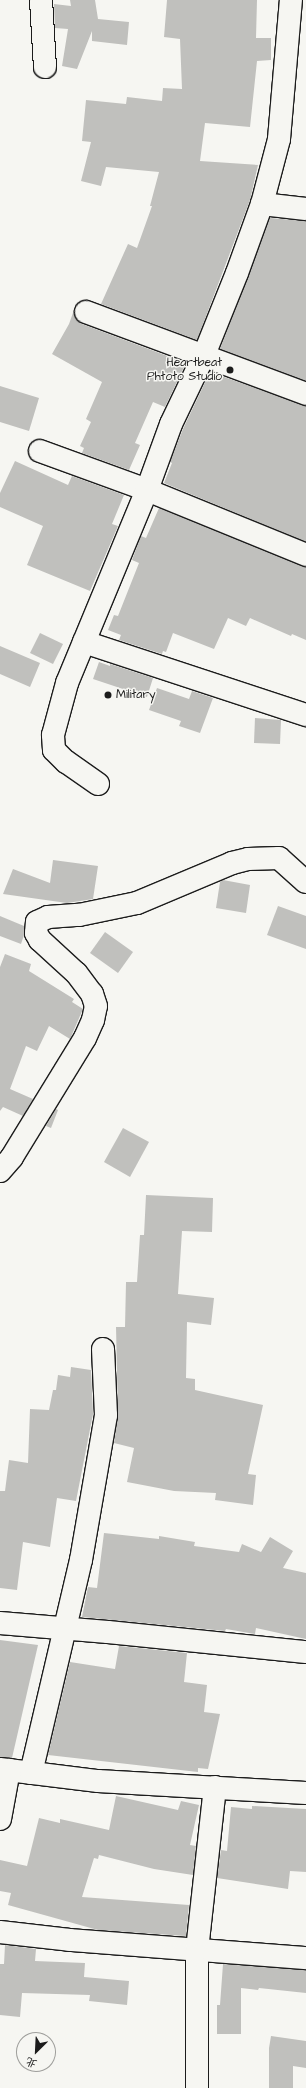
<!DOCTYPE html>
<html>
<head>
<meta charset="utf-8">
<style>
	body { margin:0 }
	#map { position:relative; width:306px; height:2088px; overflow:hidden; background:#f6f6f2; font-family:"Architects Daughter","LXGW WenKai TC",sans-serif }
	div>[style] { position:absolute }
	.building>* { inset:0; background:#c0c0bd }
	.roads { filter:drop-shadow(1px 0 #1c1c1c) drop-shadow(-1px 0 #1c1c1c) drop-shadow(0 1px #1c1c1c) drop-shadow(0 -1px #1c1c1c) }
	.minor>* { height:22px; margin:-11px; padding:0 11px; transform-origin:11px; border-radius:11px; background:#f6f6f2 }
	.dots>* { width:11px; height:11px; translate:-50% -50%; box-sizing:border-box; border:2px solid #f6f6f2; border-radius:50% }
	span { translate:-50% -50%; white-space:nowrap; text-align:center; line-height:1.15; -webkit-text-stroke:3px #f6f6f2; paint-order:stroke }
	.poi-label { font-size:12px; color:#1c1c1c }
	.right { translate:-100% -50%; text-align:right }
	.left { translate:0 -50%; text-align:left }
	.north { position:absolute; left:16px; top:2032px; width:40px; height:40px; box-sizing:border-box; background:#f6f6f2; border:1px solid #9f9f9c; border-radius:50%; rotate:204deg; font-size:11px; font-weight:700; line-height:16px; text-align:center; color:#1c1c1c }
	.north::after { content:''; display:block; margin:auto; width:14px; height:18px; background:#1c1c1c; clip-path:polygon(50% 0,100% 100%,50% 72%,0 100%) }
</style>
</head>
<body>
<div id="map">
	<div class="building">
		<div style="clip-path:polygon(70px 0,95px 0,98px 19px,129px 22px,127px 45px,92px 41px,92px 31px,77px 69px,62px 66px,68px 29px,55px 28px,54px 4px,71px 6px)"></div>
		<div style="clip-path:polygon(167px 0,257px 0,256px 38px,271px 38px,271px 60px,257px 61px,250px 127px,205px 123px,200px 161px,258px 165px,250px 200px,197px 340px,101px 304px,128px 244px,137px 248px,152px 206px,150px 206px,159px 172px,106px 167px,101px 186px,81px 181px,91px 142px,82px 141px,86px 100px,126px 104px,127px 97px,162px 101px,163px 88px,182px 89px,180px 39px,164px 37px)"></div>
		<div style="clip-path:polygon(270px 218px,306px 221px,306px 381px,220px 349px)"></div>
		<div style="clip-path:polygon(74px 310px,76px 320px,82px 324px,186px 363px,165px 407px,153px 402px,135px 443px,140px 445px,129px 470px,82px 453px,84px 448px,80px 446px,91px 422px,86px 419px,102px 382px,52px 354px,69px 324px)"></div>
		<div style="clip-path:polygon(210px 372px,306px 406px,306px 542px,164px 483px,172px 463px,170px 462px,183px 429px)"></div>
		<div style="clip-path:polygon(0 386px,39px 398px,29px 431px,0 422px)"></div>
		<div style="clip-path:polygon(15px 461px,68px 485px,72px 476px,124px 495px,112px 524px,118px 526px,90px 591px,27px 565px,43px 526px,0 507px,0 493px)"></div>
		<div style="clip-path:polygon(159px 508px,306px 567px,306px 640px,292px 634px,291px 636px,250px 618px,246px 626px,228px 618px,214px 649px,173px 633px,166px 652px,163px 651px,162px 654px,119px 640px,121px 635px,108px 630px,114px 615px,118px 616px,139px 563px,132px 560px,141px 536px,146px 538px)"></div>
		<div style="clip-path:polygon(40px 633px,63px 644px,53px 664px,30px 653px)"></div>
		<div style="clip-path:polygon(0 646px,40px 663px,30px 687px,0 674px)"></div>
		<div style="clip-path:polygon(99px 662px,110px 666px,110px 664px,153px 678px,147px 697px,93px 679px)"></div>
		<div style="clip-path:polygon(157px 688px,189px 699px,192px 691px,213px 698px,200px 733px,179px 726px,181px 721px,149px 710px)"></div>
		<div style="clip-path:polygon(255px 718px,281px 720px,280px 744px,254px 743px)"></div>
		<div style="clip-path:polygon(53px 860px,98px 866px,93px 899px,67px 903px,3px 894px,13px 869px,50px 883px)"></div>
		<div style="clip-path:polygon(223px 880px,250px 885px,246px 913px,216px 908px,220px 882px)"></div>
		<div style="clip-path:polygon(278px 906px,306px 916px,306px 949px,267px 935px)"></div>
		<div style="clip-path:polygon(0 916px,24px 926px,24px 935px,21px 944px,0 936px)"></div>
		<div style="clip-path:polygon(105px 932px,133px 952px,118px 973px,90px 953px)"></div>
		<div style="clip-path:polygon(5px 954px,31px 964px,29px 971px,74px 999px,72px 1002px,83px 1009px,70px 1039px,49px 1026px,37px 1051px,26px 1046px,10px 1089px,33px 1099px,23px 1116px,3px 1107px,0 1111px,0 967px)"></div>
		<div style="clip-path:polygon(56px 1109px,58px 1110px,51px 1128px,46px 1126px)"></div>
		<div style="clip-path:polygon(123px 1128px,149px 1142px,130px 1177px,104px 1162px)"></div>
		<div style="clip-path:polygon(146px 1195px,213px 1198px,212px 1232px,182px 1231px,178px 1294px,214px 1298px,211px 1325px,187px 1322px,186px 1378px,195px 1379px,195px 1390px,263px 1405px,248px 1474px,256px 1475px,253px 1505px,215px 1500px,216px 1493px,174px 1491px,127px 1482px,134px 1448px,114px 1443px,118px 1415px,116px 1327px,125px 1327px,126px 1282px,137px 1282px,140px 1235px,144px 1235px)"></div>
		<div style="clip-path:polygon(71px 1367px,91px 1370px,93px 1414px,76px 1501px,57px 1498px,50px 1547px,23px 1542px,17px 1590px,0 1588px,0 1491px,5px 1491px,9px 1460px,28px 1463px,30px 1409px,49px 1410px,53px 1390px,56px 1390px,58px 1375px,70px 1377px)"></div>
		<div style="clip-path:polygon(104px 1533px,159px 1539px,159px 1536px,195px 1542px,194px 1546px,239px 1552px,242px 1544px,261px 1552px,270px 1537px,293px 1551px,283px 1568px,306px 1573px,306px 1639px,256px 1628px,255px 1634px,226px 1629px,225px 1631px,82px 1617px,88px 1587px,97px 1588px)"></div>
		<div style="clip-path:polygon(0 1640px,38px 1645px,12px 1758px,0 1757px)"></div>
		<div style="clip-path:polygon(119px 1646px,187px 1653px,184px 1682px,207px 1685px,204px 1712px,220px 1714px,208px 1769px,198px 1768px,198px 1772px,48px 1755px,70px 1662px,115px 1669px)"></div>
		<div style="clip-path:polygon(116px 1796px,178px 1810px,181px 1801px,199px 1805px,190px 1845px,196px 1846px,193px 1875px,154px 1869px,99px 1855px,98px 1859px,94px 1858px,82px 1897px,189px 1905px,186px 1936px,98px 1930px,8px 1905px,11px 1893px,0 1891px,0 1860px,27px 1866px,39px 1818px,60px 1823px,60px 1819px,109px 1830px)"></div>
		<div style="clip-path:polygon(252px 1806px,306px 1809px,306px 1872px,290px 1871px,288px 1889px,217px 1878px,221px 1850px,227px 1851px,231px 1807px,252px 1809px)"></div>
		<div style="clip-path:polygon(5px 1945px,36px 1949px,35px 1961px,85px 1963px,84px 1977px,129px 1981px,127px 2005px,89px 2001px,90px 1995px,22px 1993px,20px 2017px,0 2015px,0 1964px,4px 1964px)"></div>
		<div style="clip-path:polygon(223px 1964px,306px 1970px,306px 1993px,259px 1988px,258px 1990px,241px 1988px,241px 2034px,217px 2034px,217px 2005px,220px 2005px)"></div>
		<div style="clip-path:polygon(271px 2036px,306px 2041px,306px 2068px,293px 2066px,293px 2088px,269px 2088px,269px 2048px)"></div>
	</div>
	<div class="roads">
		<div class="minor">
			<div style="left:41px;top:0;width:67px;rotate:86.6deg"></div>
			<div style="left:262px;top:204px;width:44px;rotate:6.5deg"></div>
			<div style="left:86px;top:312px;width:235px;rotate:20.4deg"></div>
			<div style="left:40px;top:451px;width:114px;rotate:20deg"></div>
			<div style="left:147px;top:490px;width:172px;rotate:22.2deg"></div>
			<div style="left:84px;top:642px;width:234px;rotate:18.2deg"></div>
			<div style="left:98px;top:784px;width:39px;rotate:-145deg"></div>
			<div style="left:66px;top:762px;width:17px;rotate:-135deg"></div>
			<div style="left:54px;top:750px;width:15px;rotate:-94deg"></div>
			<div style="left:53px;top:735px;width:54px;rotate:-74.9deg"></div>
			<div style="left:67px;top:683px;width:209px;rotate:-67.5deg"></div>
			<div style="left:147px;top:490px;width:70px;rotate:-70deg"></div>
			<div style="left:171px;top:424px;width:76px;rotate:-64.4deg"></div>
			<div style="left:204px;top:355px;width:88px;rotate:-68.1deg"></div>
			<div style="left:237px;top:273px;width:73px;rotate:-70.1deg"></div>
			<div style="left:262px;top:204px;width:67px;rotate:-75.3deg"></div>
			<div style="left:279px;top:139px;width:140px;rotate:-85.1deg"></div>
			<div style="left:0;top:1171px;width:18px;rotate:-49deg"></div>
			<div style="left:12px;top:1157px;width:140px;rotate:-58.5deg"></div>
			<div style="left:85px;top:1038px;width:20px;rotate:-66deg"></div>
			<div style="left:93px;top:1020px;width:14px;rotate:-78deg"></div>
			<div style="left:96px;top:1006px;width:13px;rotate:-108deg"></div>
			<div style="left:92px;top:994px;width:26px;rotate:-127deg"></div>
			<div style="left:76px;top:973px;width:49px;rotate:-137.5deg"></div>
			<div style="left:40px;top:940px;width:8px;rotate:-120deg"></div>
			<div style="left:36px;top:933px;width:11px;rotate:-85deg"></div>
			<div style="left:37px;top:922px;width:12px;rotate:-24deg"></div>
			<div style="left:48px;top:917px;width:31px;rotate:-4deg"></div>
			<div style="left:79px;top:915px;width:59px;rotate:-11.7deg"></div>
			<div style="left:137px;top:903px;width:103px;rotate:-22.8deg"></div>
			<div style="left:232px;top:863px;width:16px;rotate:-14deg"></div>
			<div style="left:248px;top:859px;width:31px;rotate:-2deg"></div>
			<div style="left:279px;top:858px;width:36px;rotate:42deg"></div>
			<div style="left:0;top:1623px;width:108px;rotate:4.8deg"></div>
			<div style="left:108px;top:1632px;width:199px;rotate:5.8deg"></div>
			<div style="left:0;top:1769px;width:99px;rotate:7deg"></div>
			<div style="left:98px;top:1781px;width:208px;rotate:3.3deg"></div>
			<div style="left:31px;top:1773px;width:219px;rotate:-76.8deg"></div>
			<div style="left:81px;top:1560px;width:147px;rotate:-80.2deg"></div>
			<div style="left:106px;top:1415px;width:66px;rotate:-92.6deg"></div>
			<div style="left:0;top:1819px;width:50px;rotate:-79.6deg"></div>
			<div style="left:0;top:1932px;width:70px;rotate:6.5deg"></div>
			<div style="left:70px;top:1940px;width:237px;rotate:4.4deg"></div>
			<div style="left:197px;top:2088px;width:138px;rotate:-90deg"></div>
			<div style="left:197px;top:1950px;width:164px;rotate:-83.7deg"></div>
		</div>
	</div>
	<div class="dots">
		<div style="left:230px;top:370px;background:#1c1c1c"></div>
		<div style="left:108px;top:695px;background:#1c1c1c"></div>
	</div>
	<div class="poi-label">
		<span class="right" style="left:222px;top:370px">Heartbeat<br>Phtoto Studio</span>
		<span class="left" style="left:116px;top:695px">Military</span>
	</div>
	<div class="north">北</div>
</div>
</body>
</html>
